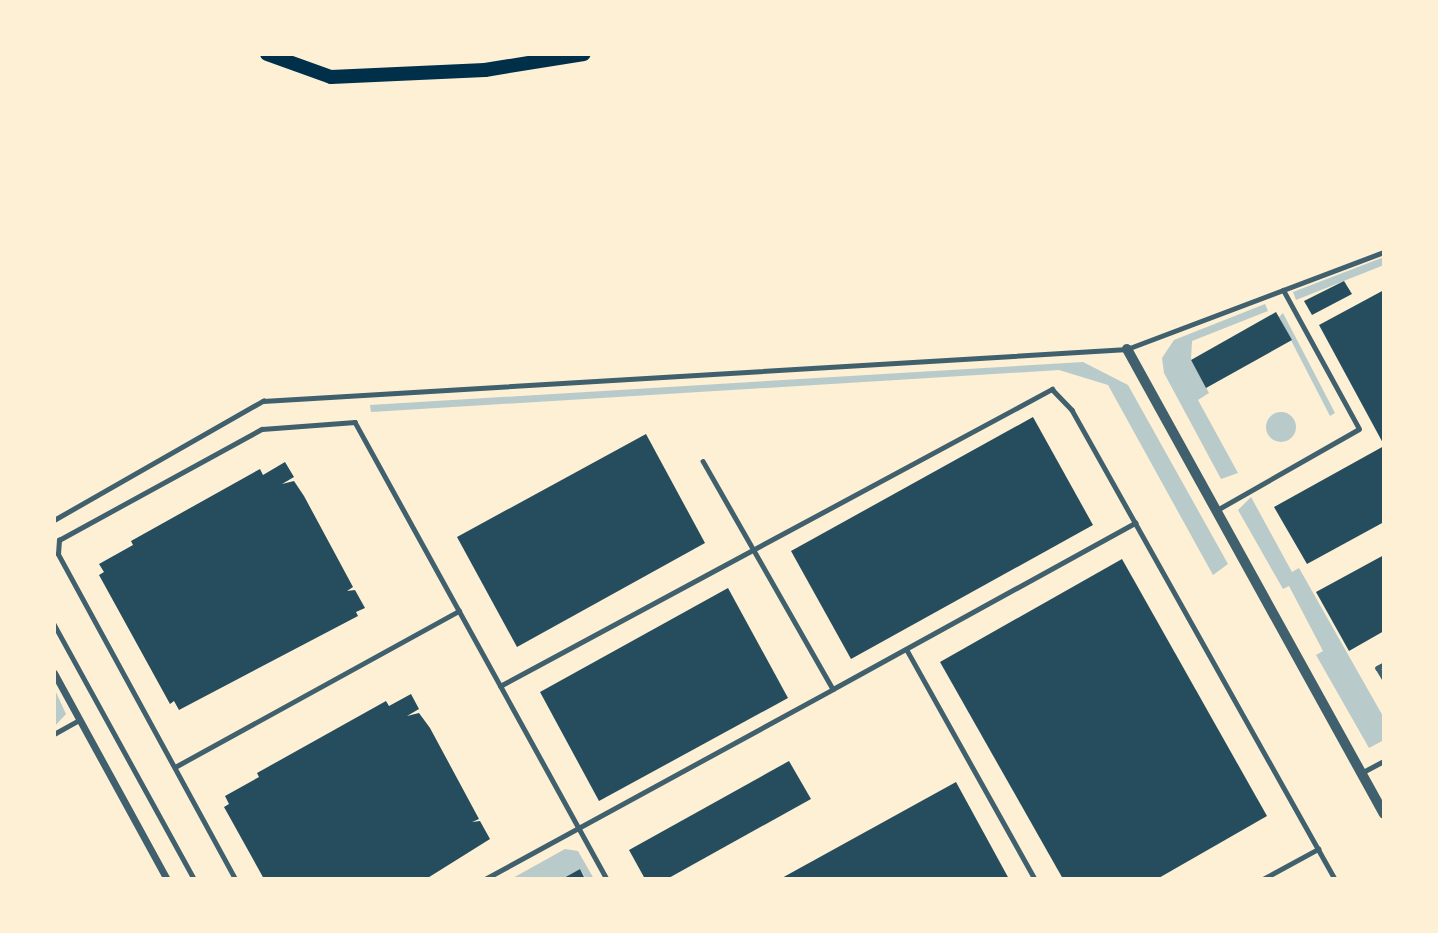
<!DOCTYPE html>
<html>
<head>
<meta charset="utf-8">
<style>
	body { margin:0 }
	#map { position:relative; width:1438px; height:933px; overflow:hidden; background:#fdf0d5; font-family:"Space Grotesk",sans-serif }
	div>[style] { position:absolute }
	.green>* { inset:0; background:#b9caca }
	.round { border-radius:50% }
	.building>* { inset:0; background:#264d5e }
	.service>* { height:4.5px; margin:-2.25px; padding:0 2.25px; transform-origin:2.25px; border-radius:2.25px; background:#3f606c }
	.minor>* { height:7px; margin:-3.5px; padding:0 3.5px; transform-origin:3.5px; border-radius:3.5px; background:#3f606c }
	.tertiary>* { height:10px; margin:-5px; padding:0 5px; transform-origin:5px; border-radius:5px; background:#3f606c }
	.motorway>* { height:14px; margin:-7px; padding:0 7px; transform-origin:7px; border-radius:7px; background:#003049 }
	span { translate:-50% -50%; white-space:nowrap; text-align:center; line-height:1.15; -webkit-text-stroke:6px #fdf0d5; paint-order:stroke }
	.frame { position:absolute; inset:0; border:56px solid #fdf0d5; pointer-events:none }
</style>
</head>
<body>
<div id="map">
	<div class="green">
		<div style="clip-path:polygon(1384px 257px,1384px 265px,1296px 300px,1293px 292px)"></div>
		<div style="clip-path:polygon(1265px 304px,1268px 311px,1192px 341px,1191px 360px,1209px 393px,1198px 400px,1238px 473px,1221px 479px,1164px 373px,1162px 358px,1174px 340px)"></div>
		<div style="clip-path:polygon(1283px 313px,1335px 413px,1330px 416px,1279px 317px)"></div>
		<div style="clip-path:polygon(1083px 362px,1128px 385px,1228px 564px,1213px 575px,1108px 385px,1059px 370px,371px 412px,370px 405px)"></div>
		<div class="round" style="left:1266px;top:412px;width:30px;height:30px"></div>
		<div style="clip-path:polygon(1251px 497px,1292px 572px,1299px 568px,1384px 718px,1384px 740px,1369px 748px,1316px 655px,1323px 651px,1289px 586px,1283px 589px,1238px 510px)"></div>
		<div style="clip-path:polygon(54px 688px,66px 714px,54px 727px)"></div>
		<div style="clip-path:polygon(565px 849px,578px 851px,594px 879px,586px 879px,580px 869px,562px 879px,511px 879px)"></div>
	</div>
	<div class="building">
		<div style="clip-path:polygon(1344px 281px,1352px 294px,1312px 315px,1304px 301px)"></div>
		<div style="clip-path:polygon(1384px 290px,1384px 445px,1319px 325px)"></div>
		<div style="clip-path:polygon(1276px 312px,1292px 340px,1206px 388px,1191px 360px)"></div>
		<div style="clip-path:polygon(1033px 417px,1093px 525px,851px 659px,791px 551px)"></div>
		<div style="clip-path:polygon(646px 434px,705px 543px,517px 647px,457px 537px)"></div>
		<div style="clip-path:polygon(1384px 446px,1384px 522px,1307px 564px,1274px 507px)"></div>
		<div style="clip-path:polygon(285px 462px,294px 477px,282px 484px,294px 481px,304px 496px,353px 587px,347px 591px,355px 590px,365px 608px,356px 612px,358px 616px,179px 710px,174px 701px,170px 704px,99px 575px,104px 572px,99px 564px,133px 545px,131px 541px,260px 469px,263px 475px)"></div>
		<div style="clip-path:polygon(1384px 555px,1384px 631px,1349px 651px,1316px 592px)"></div>
		<div style="clip-path:polygon(1122px 559px,1267px 816px,1157px 879px,1063px 879px,940px 662px)"></div>
		<div style="clip-path:polygon(728px 588px,788px 698px,599px 801px,540px 692px)"></div>
		<div style="clip-path:polygon(411px 694px,419px 709px,407px 716px,419px 713px,430px 728px,479px 819px,472px 822px,480px 821px,490px 839px,426px 879px,264px 879px,224px 807px,229px 804px,225px 796px,259px 777px,257px 773px,386px 701px,389px 706px)"></div>
		<div style="clip-path:polygon(789px 761px,811px 799px,667px 879px,645px 879px,629px 850px)"></div>
		<div style="clip-path:polygon(956px 782px,1009px 879px,780px 879px)"></div>
		<div style="clip-path:polygon(580px 869px,585px 879px,562px 879px)"></div>
	</div>
	<div class="service">
		<div style="left:703px;top:461px;width:262px;rotate:60.3deg"></div>
		<div style="left:833px;top:689px;width:345px;rotate:-28.8deg"></div>
		<div style="left:1217px;top:510px;width:163px;rotate:-29.7deg"></div>
		<div style="left:1359px;top:429px;width:158px;rotate:-118.7deg"></div>
		<div style="left:54px;top:520px;width:241px;rotate:-29.7deg"></div>
		<div style="left:263px;top:401px;width:866px;rotate:-3.44deg"></div>
		<div style="left:1127px;top:349px;width:275px;rotate:-20.7deg"></div>
		<div style="left:54px;top:624px;width:291px;rotate:61.2deg"></div>
		<div style="left:907px;top:650px;width:262px;rotate:60.8deg"></div>
		<div style="left:1384px;top:665px;width:7px;rotate:153deg"></div>
		<div style="left:1378px;top:668px;width:12px;rotate:59deg"></div>
		<div style="left:500px;top:686px;width:627px;rotate:-28.28deg"></div>
		<div style="left:1052px;top:389px;width:29px;rotate:46deg"></div>
		<div style="left:1072px;top:410px;width:538px;rotate:60.72deg"></div>
		<div style="left:54px;top:734px;width:29px;rotate:-29deg"></div>
		<div style="left:175px;top:767px;width:324px;rotate:-28.8deg"></div>
		<div style="left:1363px;top:772px;width:24px;rotate:-28deg"></div>
		<div style="left:235px;top:879px;width:370px;rotate:-118.6deg"></div>
		<div style="left:58px;top:554px;width:14px;rotate:-86deg"></div>
		<div style="left:59px;top:540px;width:231px;rotate:-28.7deg"></div>
		<div style="left:262px;top:429px;width:93px;rotate:-4.3deg"></div>
		<div style="left:355px;top:422px;width:522px;rotate:61.13deg"></div>
		<div style="left:485px;top:879px;width:396px;rotate:-28.6deg"></div>
		<div style="left:1263px;top:879px;width:63px;rotate:-28.6deg"></div>
	</div>
	<div class="minor">
		<div style="left:54px;top:673px;width:235px;rotate:61.3deg"></div>
	</div>
	<div class="tertiary">
		<div style="left:1127px;top:349px;width:531px;rotate:61.07deg"></div>
	</div>
	<div class="motorway">
		<div style="left:267px;top:54px;width:68px;rotate:19.8deg"></div>
		<div style="left:331px;top:77px;width:154px;rotate:-2.6deg"></div>
		<div style="left:485px;top:70px;width:100px;rotate:-9.2deg"></div>
	</div>
	<div class="frame"></div>
</div>
</body>
</html>
